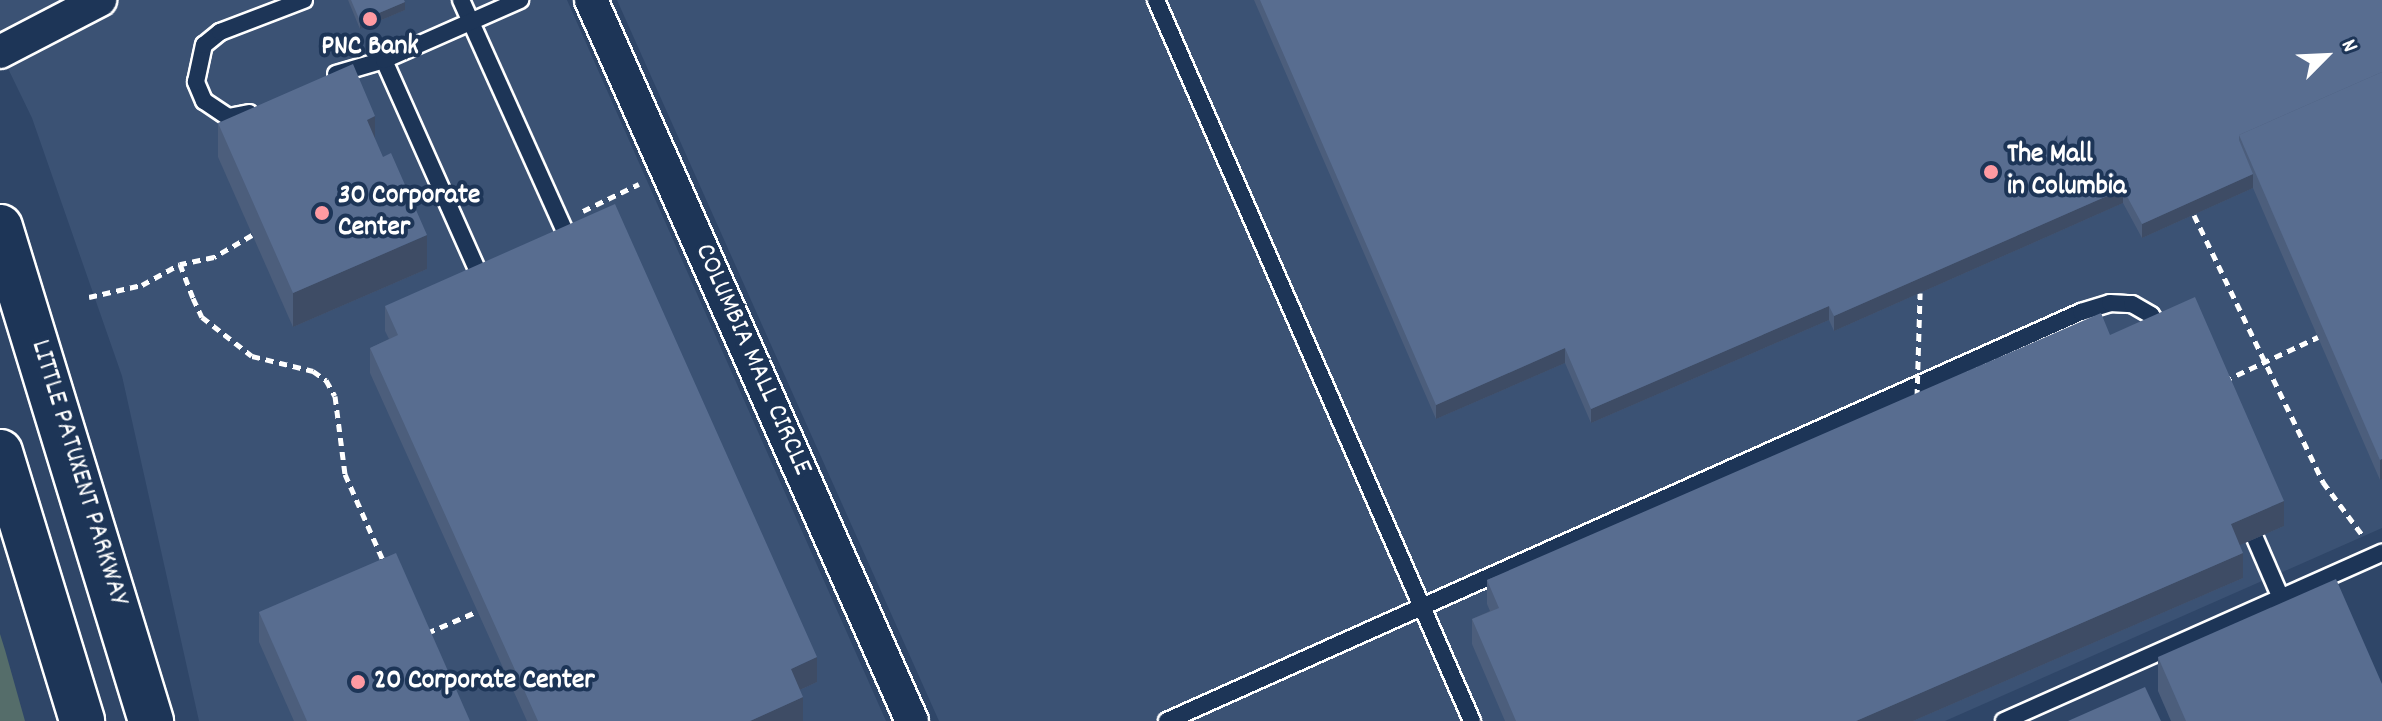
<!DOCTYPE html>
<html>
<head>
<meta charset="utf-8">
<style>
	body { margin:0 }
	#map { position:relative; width:2382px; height:721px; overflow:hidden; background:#2f4668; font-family:Dekko,sans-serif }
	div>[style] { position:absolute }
	.built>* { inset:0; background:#3b5274 }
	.green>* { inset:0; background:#556d6a }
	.path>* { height:5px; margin-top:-2.5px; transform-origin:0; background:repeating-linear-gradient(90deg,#fff 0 8px,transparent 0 14px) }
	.roads { filter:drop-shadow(2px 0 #fff) drop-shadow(-2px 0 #fff) drop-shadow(0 2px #fff) drop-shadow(0 -2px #fff) }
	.lane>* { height:16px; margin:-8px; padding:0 8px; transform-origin:8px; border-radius:8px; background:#1d3557 }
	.street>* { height:32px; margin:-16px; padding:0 16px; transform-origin:16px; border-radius:16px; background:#1d3557 }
	.secondary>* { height:44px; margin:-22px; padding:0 22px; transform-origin:22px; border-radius:22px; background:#1d3557 }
	.path-bridge>* { height:5px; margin-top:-2.5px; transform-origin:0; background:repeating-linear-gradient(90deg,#fff 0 8px,transparent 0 14px) }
	.wall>* { inset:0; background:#4c5e7c }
	.shaded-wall>* { inset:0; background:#3e4c65 }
	.building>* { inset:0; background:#586d90 }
	.dots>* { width:22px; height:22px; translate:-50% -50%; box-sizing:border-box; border:4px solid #1d3557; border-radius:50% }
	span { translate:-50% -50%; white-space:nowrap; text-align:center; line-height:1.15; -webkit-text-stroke:8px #1d3557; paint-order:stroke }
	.poi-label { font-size:28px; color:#fff; font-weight:700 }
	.left { translate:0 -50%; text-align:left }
	.street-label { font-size:28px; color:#fff }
	.north { position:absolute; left:2286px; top:16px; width:80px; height:80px; -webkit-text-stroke:6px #1d3557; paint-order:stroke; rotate:66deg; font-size:22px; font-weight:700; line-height:32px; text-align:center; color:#fff }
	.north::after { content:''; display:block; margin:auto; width:28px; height:36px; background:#fff; clip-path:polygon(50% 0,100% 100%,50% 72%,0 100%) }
</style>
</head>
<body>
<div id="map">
	<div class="built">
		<div style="clip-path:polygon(0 0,567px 0,886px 721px,199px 721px,122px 376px,32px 118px,0 52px)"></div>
		<div style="clip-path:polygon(617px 0,2382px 0,2382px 528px,1945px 721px,939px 721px)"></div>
	</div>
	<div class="green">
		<div style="clip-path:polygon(0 634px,5px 650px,25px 721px,0 721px)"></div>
	</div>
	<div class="path">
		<div style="left:583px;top:211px;width:62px;rotate:-25.7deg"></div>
		<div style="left:2194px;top:215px;width:297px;rotate:64.2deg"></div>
		<div style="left:2323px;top:482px;width:67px;rotate:53.5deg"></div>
		<div style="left:252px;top:235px;width:44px;rotate:149.9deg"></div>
		<div style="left:214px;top:257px;width:35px;rotate:168deg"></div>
		<div style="left:180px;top:264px;width:36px;rotate:69deg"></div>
		<div style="left:193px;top:298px;width:21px;rotate:65deg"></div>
		<div style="left:202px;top:317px;width:63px;rotate:38deg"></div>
		<div style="left:252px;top:356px;width:63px;rotate:13.8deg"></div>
		<div style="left:313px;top:371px;width:16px;rotate:35deg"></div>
		<div style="left:326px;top:380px;width:18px;rotate:61deg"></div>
		<div style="left:335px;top:396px;width:79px;rotate:82.7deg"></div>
		<div style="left:345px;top:474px;width:94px;rotate:66.2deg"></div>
		<div style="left:89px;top:297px;width:54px;rotate:-12.8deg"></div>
		<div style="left:142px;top:285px;width:43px;rotate:-28.9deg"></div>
		<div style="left:427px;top:633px;width:56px;rotate:-23.3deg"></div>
	</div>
	<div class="roads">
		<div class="lane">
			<div style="left:461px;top:0;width:271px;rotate:65.8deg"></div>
			<div style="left:1156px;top:0;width:787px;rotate:66.33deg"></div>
			<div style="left:336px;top:74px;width:50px;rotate:-16.3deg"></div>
			<div style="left:249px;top:113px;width:21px;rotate:169deg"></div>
			<div style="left:228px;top:117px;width:29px;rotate:-146deg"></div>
			<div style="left:204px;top:101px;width:21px;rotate:-113deg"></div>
			<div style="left:196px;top:82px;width:38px;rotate:-78deg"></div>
			<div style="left:204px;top:45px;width:21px;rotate:-39deg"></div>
			<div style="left:220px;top:32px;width:90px;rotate:-20.9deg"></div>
			<div style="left:484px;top:285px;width:246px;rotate:-114deg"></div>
			<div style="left:384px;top:60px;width:149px;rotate:-23.8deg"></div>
			<div style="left:2255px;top:538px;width:65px;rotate:66.6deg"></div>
			<div style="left:1167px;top:721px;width:1001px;rotate:-24.11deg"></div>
			<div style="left:2081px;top:312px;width:30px;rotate:-17deg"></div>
			<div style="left:2110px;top:303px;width:22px;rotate:3deg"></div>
			<div style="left:2132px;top:304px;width:22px;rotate:30deg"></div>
			<div style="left:2151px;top:315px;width:23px;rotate:56deg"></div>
			<div style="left:2004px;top:721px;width:414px;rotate:-24deg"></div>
		</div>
		<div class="street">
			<div style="left:591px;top:0;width:789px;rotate:66deg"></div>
			<div style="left:0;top:52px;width:113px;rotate:-27.5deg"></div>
		</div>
		<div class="secondary">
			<div style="left:0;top:227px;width:517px;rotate:73deg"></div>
			<div style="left:0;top:452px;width:281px;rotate:73deg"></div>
		</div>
	</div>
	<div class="path-bridge">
		<div style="left:2224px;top:381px;width:104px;rotate:-25.1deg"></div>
		<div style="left:1917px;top:397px;width:104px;rotate:-88.3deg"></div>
	</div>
	<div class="wall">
		<div style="clip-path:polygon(348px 0,404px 0,405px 10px,360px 29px)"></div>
		<div style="clip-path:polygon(1254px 0,2382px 0,2380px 480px,2253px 188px,2142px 238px,2123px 203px,1834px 331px,1829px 320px,1591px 423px,1565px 363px,1436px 419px)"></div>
		<div style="clip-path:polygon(218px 123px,427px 269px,293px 327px,218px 157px)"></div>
		<div style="clip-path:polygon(385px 306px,817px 682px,800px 690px,803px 721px,527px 721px,370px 373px,370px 348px,389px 339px,385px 331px)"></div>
		<div style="clip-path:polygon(2110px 335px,2284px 526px,2240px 545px,2243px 578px,1913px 721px,1505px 721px,1472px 644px,1472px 619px,1490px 611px,1487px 604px,1487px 580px)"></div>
		<div style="clip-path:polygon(259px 612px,470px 721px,294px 721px,259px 642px)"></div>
		<div style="clip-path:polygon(2158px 657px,2382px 721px,2171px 721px,2158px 691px)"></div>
	</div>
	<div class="shaded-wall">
		<div style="clip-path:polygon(405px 2px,405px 10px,360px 29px,360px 21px)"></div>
		<div style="clip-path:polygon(375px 116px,375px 150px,367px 120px)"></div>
		<div style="clip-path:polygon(2253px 174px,2253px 188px,2142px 238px,2142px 224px)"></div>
		<div style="clip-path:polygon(2123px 189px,2123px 203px,1834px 331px,1834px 316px)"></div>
		<div style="clip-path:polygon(427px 235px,427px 269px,293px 327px,293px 293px)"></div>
		<div style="clip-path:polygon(1829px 306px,1829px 320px,1591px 423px,1591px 409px)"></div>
		<div style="clip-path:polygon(1565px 348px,1565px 363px,1436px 419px,1436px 405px)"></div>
		<div style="clip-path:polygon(2382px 459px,2382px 479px,2380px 480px,2380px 460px)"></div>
		<div style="clip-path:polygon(2284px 501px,2284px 526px,2231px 549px,2231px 524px)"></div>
		<div style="clip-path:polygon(2243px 553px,2243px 578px,1913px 721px,1856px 721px)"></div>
		<div style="clip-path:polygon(817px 657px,817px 682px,791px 694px,791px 669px)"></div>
		<div style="clip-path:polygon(803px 697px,803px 721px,750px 721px)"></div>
	</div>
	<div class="building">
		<div style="clip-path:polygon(351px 0,404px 0,405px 2px,360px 21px)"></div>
		<div style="clip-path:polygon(1260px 0,2382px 0,2382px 72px,2239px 135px,2239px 140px,2253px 174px,2142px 224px,2123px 189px,1834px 316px,1829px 306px,1591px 409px,1565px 348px,1436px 405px)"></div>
		<div style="clip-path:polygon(353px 64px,375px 116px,367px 120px,383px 157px,391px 153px,427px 235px,293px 293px,218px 123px)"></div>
		<div style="clip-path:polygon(2382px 72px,2382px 459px,2380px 460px,2239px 135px)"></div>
		<div style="clip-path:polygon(615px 204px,817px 657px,791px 669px,803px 697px,750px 721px,538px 721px,370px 348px,398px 335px,385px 306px)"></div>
		<div style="clip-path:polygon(2195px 297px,2284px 501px,2231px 524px,2243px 553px,1856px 721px,1516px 721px,1472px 619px,1499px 608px,1487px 580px,2101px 313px,2110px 335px)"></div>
		<div style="clip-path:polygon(396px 553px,470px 721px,307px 721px,259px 612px)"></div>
		<div style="clip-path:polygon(2336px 579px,2382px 684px,2382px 721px,2186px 721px,2158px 657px)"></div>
		<div style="clip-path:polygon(2145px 687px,2161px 721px,2068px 721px)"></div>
	</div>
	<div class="dots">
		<div style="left:370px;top:19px;background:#ff9aa2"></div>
		<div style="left:1991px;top:172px;background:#ff9aa2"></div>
		<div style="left:322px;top:213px;background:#ff9aa2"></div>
		<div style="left:358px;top:682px;background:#ff9aa2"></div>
	</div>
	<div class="poi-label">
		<span style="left:370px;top:48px">PNC Bank</span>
		<span class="left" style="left:2007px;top:172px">The Mall<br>in Columbia</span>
		<span class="left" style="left:338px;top:213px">30 Corporate<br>Center</span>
		<span class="left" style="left:374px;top:682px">20 Corporate Center</span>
	</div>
	<div class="street-label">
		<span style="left:752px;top:360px;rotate:66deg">COLUMBIA MALL CIRCLE</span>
		<span style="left:78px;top:473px;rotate:73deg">LITTLE PATUXENT PARKWAY</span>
	</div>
	<div class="north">N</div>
</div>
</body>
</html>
